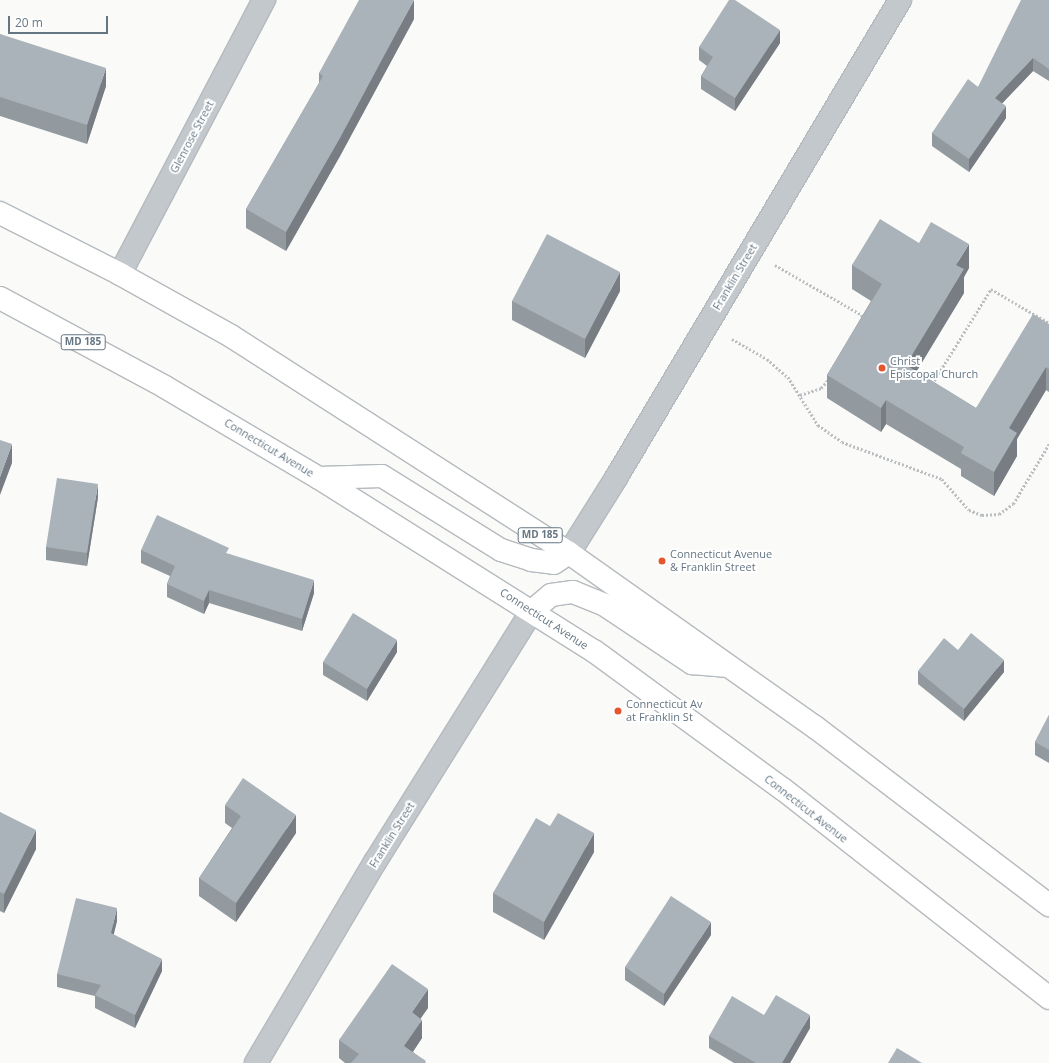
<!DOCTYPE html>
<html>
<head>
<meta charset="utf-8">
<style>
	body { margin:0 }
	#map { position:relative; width:1049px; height:1063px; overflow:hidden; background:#fafaf8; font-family:"Open Sans",sans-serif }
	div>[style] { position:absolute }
	.path>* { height:2.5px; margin-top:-1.25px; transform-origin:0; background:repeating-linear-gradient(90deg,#bbbfc2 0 2px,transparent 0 4px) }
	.roads { filter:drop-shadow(1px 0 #b5babe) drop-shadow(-1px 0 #b5babe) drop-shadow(0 1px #b5babe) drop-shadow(0 -1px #b5babe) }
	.minor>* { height:22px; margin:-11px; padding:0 11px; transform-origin:11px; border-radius:11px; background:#c3c8cc }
	.tertiary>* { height:22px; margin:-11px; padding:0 11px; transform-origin:11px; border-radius:11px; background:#c3c8cc }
	.primary>* { height:22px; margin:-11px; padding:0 11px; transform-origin:11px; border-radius:11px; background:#fff }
	.wall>* { inset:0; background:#929a9f }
	.shaded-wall>* { inset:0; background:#777d82 }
	.building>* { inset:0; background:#aab3b9 }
	.dots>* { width:11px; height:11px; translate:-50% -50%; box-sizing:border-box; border:2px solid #fff; border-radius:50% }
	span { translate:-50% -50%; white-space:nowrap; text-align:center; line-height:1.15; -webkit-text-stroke:4px #fff; paint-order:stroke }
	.shield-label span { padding:1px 3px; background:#fff; border:1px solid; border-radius:3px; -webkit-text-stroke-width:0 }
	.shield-label { font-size:10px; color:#657683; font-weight:700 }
	.street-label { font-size:11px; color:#657683 }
	.poi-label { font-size:11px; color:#657683 }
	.left { translate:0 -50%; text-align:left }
	.scale { position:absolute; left:8px; top:16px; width:100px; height:18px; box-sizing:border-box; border:2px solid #657683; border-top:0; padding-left:5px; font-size:12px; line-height:14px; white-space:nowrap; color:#657683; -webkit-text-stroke:3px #fff; paint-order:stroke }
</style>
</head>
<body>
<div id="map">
	<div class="path">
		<div style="left:775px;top:265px;width:100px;rotate:29.9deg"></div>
		<div style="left:862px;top:315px;width:5px;rotate:90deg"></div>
		<div style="left:732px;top:339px;width:40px;rotate:29.7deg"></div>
		<div style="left:767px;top:359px;width:28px;rotate:41deg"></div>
		<div style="left:788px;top:377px;width:57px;rotate:58deg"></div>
		<div style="left:818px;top:425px;width:29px;rotate:35deg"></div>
		<div style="left:842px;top:442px;width:107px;rotate:20.3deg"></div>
		<div style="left:942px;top:479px;width:41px;rotate:48.9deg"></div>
		<div style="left:969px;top:510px;width:14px;rotate:21deg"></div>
		<div style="left:982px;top:515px;width:17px;rotate:-3deg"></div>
		<div style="left:999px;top:514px;width:17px;rotate:-36deg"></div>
		<div style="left:1013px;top:504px;width:70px;rotate:-59deg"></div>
		<div style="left:932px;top:384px;width:112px;rotate:-58.2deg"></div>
		<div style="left:991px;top:289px;width:67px;rotate:30.4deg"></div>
		<div style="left:800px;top:395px;width:22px;rotate:-18deg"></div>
		<div style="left:821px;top:388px;width:11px;rotate:-49deg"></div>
	</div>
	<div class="roads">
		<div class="minor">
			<div style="left:120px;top:274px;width:310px;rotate:-62.3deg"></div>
		</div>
		<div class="tertiary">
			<div style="left:569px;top:553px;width:89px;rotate:-57.9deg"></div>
			<div style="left:616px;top:478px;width:556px;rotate:-59.28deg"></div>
			<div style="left:256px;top:1063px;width:234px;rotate:-59.4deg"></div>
			<div style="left:375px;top:862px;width:296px;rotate:-58deg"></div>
		</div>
		<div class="primary">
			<div style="left:0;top:213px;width:135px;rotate:26.9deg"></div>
			<div style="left:120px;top:274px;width:127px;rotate:29.2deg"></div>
			<div style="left:231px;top:336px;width:402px;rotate:32.7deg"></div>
			<div style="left:569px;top:553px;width:301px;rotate:35.3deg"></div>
			<div style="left:815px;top:727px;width:294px;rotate:37.3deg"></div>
			<div style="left:0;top:298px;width:187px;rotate:28.3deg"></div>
			<div style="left:165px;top:387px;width:179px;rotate:30.6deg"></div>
			<div style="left:319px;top:478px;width:325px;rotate:32.2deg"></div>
			<div style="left:594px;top:651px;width:235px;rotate:36.2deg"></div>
			<div style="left:784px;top:790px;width:337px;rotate:38.1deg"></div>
			<div style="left:319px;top:478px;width:63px;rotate:-1.8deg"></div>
			<div style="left:382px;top:476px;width:140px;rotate:31.9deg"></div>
			<div style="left:501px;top:550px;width:32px;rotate:18deg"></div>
			<div style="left:531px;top:560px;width:23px;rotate:7deg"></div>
			<div style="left:554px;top:563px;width:18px;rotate:-34deg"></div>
			<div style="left:532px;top:611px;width:25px;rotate:-40deg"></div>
			<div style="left:551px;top:595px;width:22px;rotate:-8deg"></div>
			<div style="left:573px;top:592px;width:35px;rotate:22deg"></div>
			<div style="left:605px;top:605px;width:105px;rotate:33.7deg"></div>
			<div style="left:692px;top:663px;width:36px;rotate:5deg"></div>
		</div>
	</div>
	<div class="wall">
		<div style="clip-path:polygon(1049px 0,1049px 81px,1033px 71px,1002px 103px,1006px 118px,969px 172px,932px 146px,932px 133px,978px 87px)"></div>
		<div style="clip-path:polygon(414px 19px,340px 156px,286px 251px,246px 228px,246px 209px,319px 83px,319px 73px)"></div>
		<div style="clip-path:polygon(0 34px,106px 86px,87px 144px,0 116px)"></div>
		<div style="clip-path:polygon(780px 43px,735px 111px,701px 89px,701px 76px,707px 66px,699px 60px,699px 47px)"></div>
		<div style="clip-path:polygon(919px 243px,969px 268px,964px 277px,964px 293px,916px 371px,976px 408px,1049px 324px,1049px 392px,1046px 390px,1017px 439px,1017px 456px,994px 496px,961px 476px,961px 469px,886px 424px,881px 432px,827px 398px,827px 375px,871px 301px,852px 289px,852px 265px)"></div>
		<div style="clip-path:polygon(620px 291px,585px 358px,512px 320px,512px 301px)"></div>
		<div style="clip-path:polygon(98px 497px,87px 566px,46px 560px,46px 547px)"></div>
		<div style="clip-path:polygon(141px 550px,229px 554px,314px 593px,302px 631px,209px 603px,204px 614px,167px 597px,167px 584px,170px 576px,141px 563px)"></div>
		<div style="clip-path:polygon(958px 650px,1004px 672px,964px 721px,918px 684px,918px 671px)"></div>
		<div style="clip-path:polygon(397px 652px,367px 701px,323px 675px,323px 662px)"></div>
		<div style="clip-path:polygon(1049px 715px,1049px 763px,1035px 755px,1035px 742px)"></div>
		<div style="clip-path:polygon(225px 805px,296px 833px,236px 922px,199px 896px,199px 878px,232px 828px,225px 823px)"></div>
		<div style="clip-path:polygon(0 812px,36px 849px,4px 913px,0 911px)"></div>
		<div style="clip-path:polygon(550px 826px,594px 852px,544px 940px,493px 912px,493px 893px)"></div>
		<div style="clip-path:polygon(117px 921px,113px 935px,162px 971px,135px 1028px,95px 1008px,95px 996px,57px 987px,57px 974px)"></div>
		<div style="clip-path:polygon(711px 935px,664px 1006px,625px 980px,625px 967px)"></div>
		<div style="clip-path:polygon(428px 1008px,420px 1018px,422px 1038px,413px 1052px,426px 1063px,345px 1063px,339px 1058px,339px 1040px)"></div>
		<div style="clip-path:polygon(764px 1015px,810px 1028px,790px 1063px,734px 1063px,709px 1048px,709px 1036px)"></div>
	</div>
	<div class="shaded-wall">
		<div style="clip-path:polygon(414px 0,414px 19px,340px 156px,286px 251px,286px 232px)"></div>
		<div style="clip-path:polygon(780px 30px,780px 43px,735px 111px,735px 98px)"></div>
		<div style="clip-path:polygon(1033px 58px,1033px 71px,995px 111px,995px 98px)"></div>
		<div style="clip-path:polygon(106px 68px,106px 86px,87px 144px,87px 125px)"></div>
		<div style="clip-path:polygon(1006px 106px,1006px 118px,969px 172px,969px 159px)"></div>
		<div style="clip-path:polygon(969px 244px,969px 268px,964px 277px,964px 293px,906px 389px,906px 365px,956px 265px)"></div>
		<div style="clip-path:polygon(620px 272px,620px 291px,585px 358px,585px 339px)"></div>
		<div style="clip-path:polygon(1046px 367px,1046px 390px,1017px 439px,1017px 456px,994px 496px,994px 472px,1009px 428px)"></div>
		<div style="clip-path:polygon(886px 400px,886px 424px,881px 432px,881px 408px)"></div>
		<div style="clip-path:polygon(12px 444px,12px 463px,0 495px,0 477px)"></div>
		<div style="clip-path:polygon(98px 484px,98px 497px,87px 566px,87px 553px)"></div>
		<div style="clip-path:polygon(314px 580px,314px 593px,302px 631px,302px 619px)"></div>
		<div style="clip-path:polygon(209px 590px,209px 603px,204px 614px,204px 601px)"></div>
		<div style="clip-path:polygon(397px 640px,397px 652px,367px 701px,367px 689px)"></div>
		<div style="clip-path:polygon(1004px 660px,1004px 672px,964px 721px,964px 709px)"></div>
		<div style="clip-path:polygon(296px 815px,296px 833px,236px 922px,236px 903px)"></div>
		<div style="clip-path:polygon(36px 830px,36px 849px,4px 913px,4px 894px)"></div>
		<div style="clip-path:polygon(594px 833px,594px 852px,544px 940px,544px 922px)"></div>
		<div style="clip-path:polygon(117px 908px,117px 921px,111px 946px,111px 933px)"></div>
		<div style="clip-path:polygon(711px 922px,711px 935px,664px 1006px,664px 994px)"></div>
		<div style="clip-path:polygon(162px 959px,162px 971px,135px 1028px,135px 1015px)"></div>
		<div style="clip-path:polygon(428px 989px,428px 1008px,412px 1031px,412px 1012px)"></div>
		<div style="clip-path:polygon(810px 1015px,810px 1028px,790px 1063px,782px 1063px)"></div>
		<div style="clip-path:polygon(422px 1020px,422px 1038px,405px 1063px,404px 1046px)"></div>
	</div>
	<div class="building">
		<div style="clip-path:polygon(359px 0,414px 0,340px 138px,286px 232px,246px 209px,323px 76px,319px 73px)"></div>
		<div style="clip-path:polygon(729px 0,735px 0,780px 30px,735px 98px,701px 76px,713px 57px,699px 47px)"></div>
		<div style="clip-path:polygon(1021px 0,1049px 0,1049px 69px,1033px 58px,995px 98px,1006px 106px,969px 159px,932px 133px,968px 79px,978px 87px)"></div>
		<div style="clip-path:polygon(0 34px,106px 68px,87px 125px,0 97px)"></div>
		<div style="clip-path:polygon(880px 219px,919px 243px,931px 222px,969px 244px,956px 265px,964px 269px,906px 365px,976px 408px,1033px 314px,1049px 324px,1049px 369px,1046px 367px,1009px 428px,1017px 433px,994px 472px,961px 453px,964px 447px,886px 400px,881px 408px,827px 375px,882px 284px,852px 265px)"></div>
		<div style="clip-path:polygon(547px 234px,620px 272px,585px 339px,512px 301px)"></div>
		<div style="clip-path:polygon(0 440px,12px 444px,0 477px)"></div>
		<div style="clip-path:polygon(57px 478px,98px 484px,87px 553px,46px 547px)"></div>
		<div style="clip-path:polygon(157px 515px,229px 548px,226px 553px,314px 580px,302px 619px,209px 590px,204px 601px,167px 584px,175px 566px,141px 550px)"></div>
		<div style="clip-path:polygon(353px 613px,397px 640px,367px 689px,323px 662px)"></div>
		<div style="clip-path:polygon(971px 633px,1004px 660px,964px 709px,918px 671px,944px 638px,958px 650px)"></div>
		<div style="clip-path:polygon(1049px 715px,1049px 750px,1035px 742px)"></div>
		<div style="clip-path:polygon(243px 778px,296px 815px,236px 903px,199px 878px,241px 816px,225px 805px)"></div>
		<div style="clip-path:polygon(0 812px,36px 830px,4px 894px,0 892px)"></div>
		<div style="clip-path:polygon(558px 813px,594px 833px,544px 922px,493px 893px,536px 818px,550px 826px)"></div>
		<div style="clip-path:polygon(671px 896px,711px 922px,664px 994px,625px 967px)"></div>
		<div style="clip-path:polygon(76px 898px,117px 908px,111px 933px,162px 959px,135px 1015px,95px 995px,101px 985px,57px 974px)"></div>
		<div style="clip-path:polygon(392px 964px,428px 989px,412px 1012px,422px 1020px,404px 1046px,426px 1061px,424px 1063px,351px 1063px,359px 1054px,339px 1040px)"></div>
		<div style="clip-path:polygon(776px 995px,810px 1015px,782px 1063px,756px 1063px,709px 1036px,732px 996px,764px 1015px)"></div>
		<div style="clip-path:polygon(897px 1048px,922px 1063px,888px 1063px)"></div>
	</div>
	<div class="dots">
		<div style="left:882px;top:368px;background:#e4572e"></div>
		<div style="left:662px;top:561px;background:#e4572e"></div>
		<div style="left:618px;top:711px;background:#e4572e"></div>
	</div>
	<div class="shield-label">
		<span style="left:83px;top:342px">MD 185</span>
		<span style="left:540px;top:535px">MD 185</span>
	</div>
	<div class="street-label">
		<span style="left:192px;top:137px;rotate:-62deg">Glenrose Street</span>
		<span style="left:735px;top:277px;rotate:-59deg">Franklin Street</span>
		<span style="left:269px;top:448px;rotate:31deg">Connecticut Avenue</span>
		<span style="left:544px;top:619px;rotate:33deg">Connecticut Avenue</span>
		<span style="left:806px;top:809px;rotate:38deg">Connecticut Avenue</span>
		<span style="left:392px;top:835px;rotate:-58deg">Franklin Street</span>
	</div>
	<div class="poi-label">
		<span class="left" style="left:890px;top:368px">Christ<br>Episcopal Church</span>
		<span class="left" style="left:670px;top:561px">Connecticut Avenue<br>&amp; Franklin Street</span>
		<span class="left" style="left:626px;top:711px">Connecticut Av<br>at Franklin St</span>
	</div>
	<div class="scale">20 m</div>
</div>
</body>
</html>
